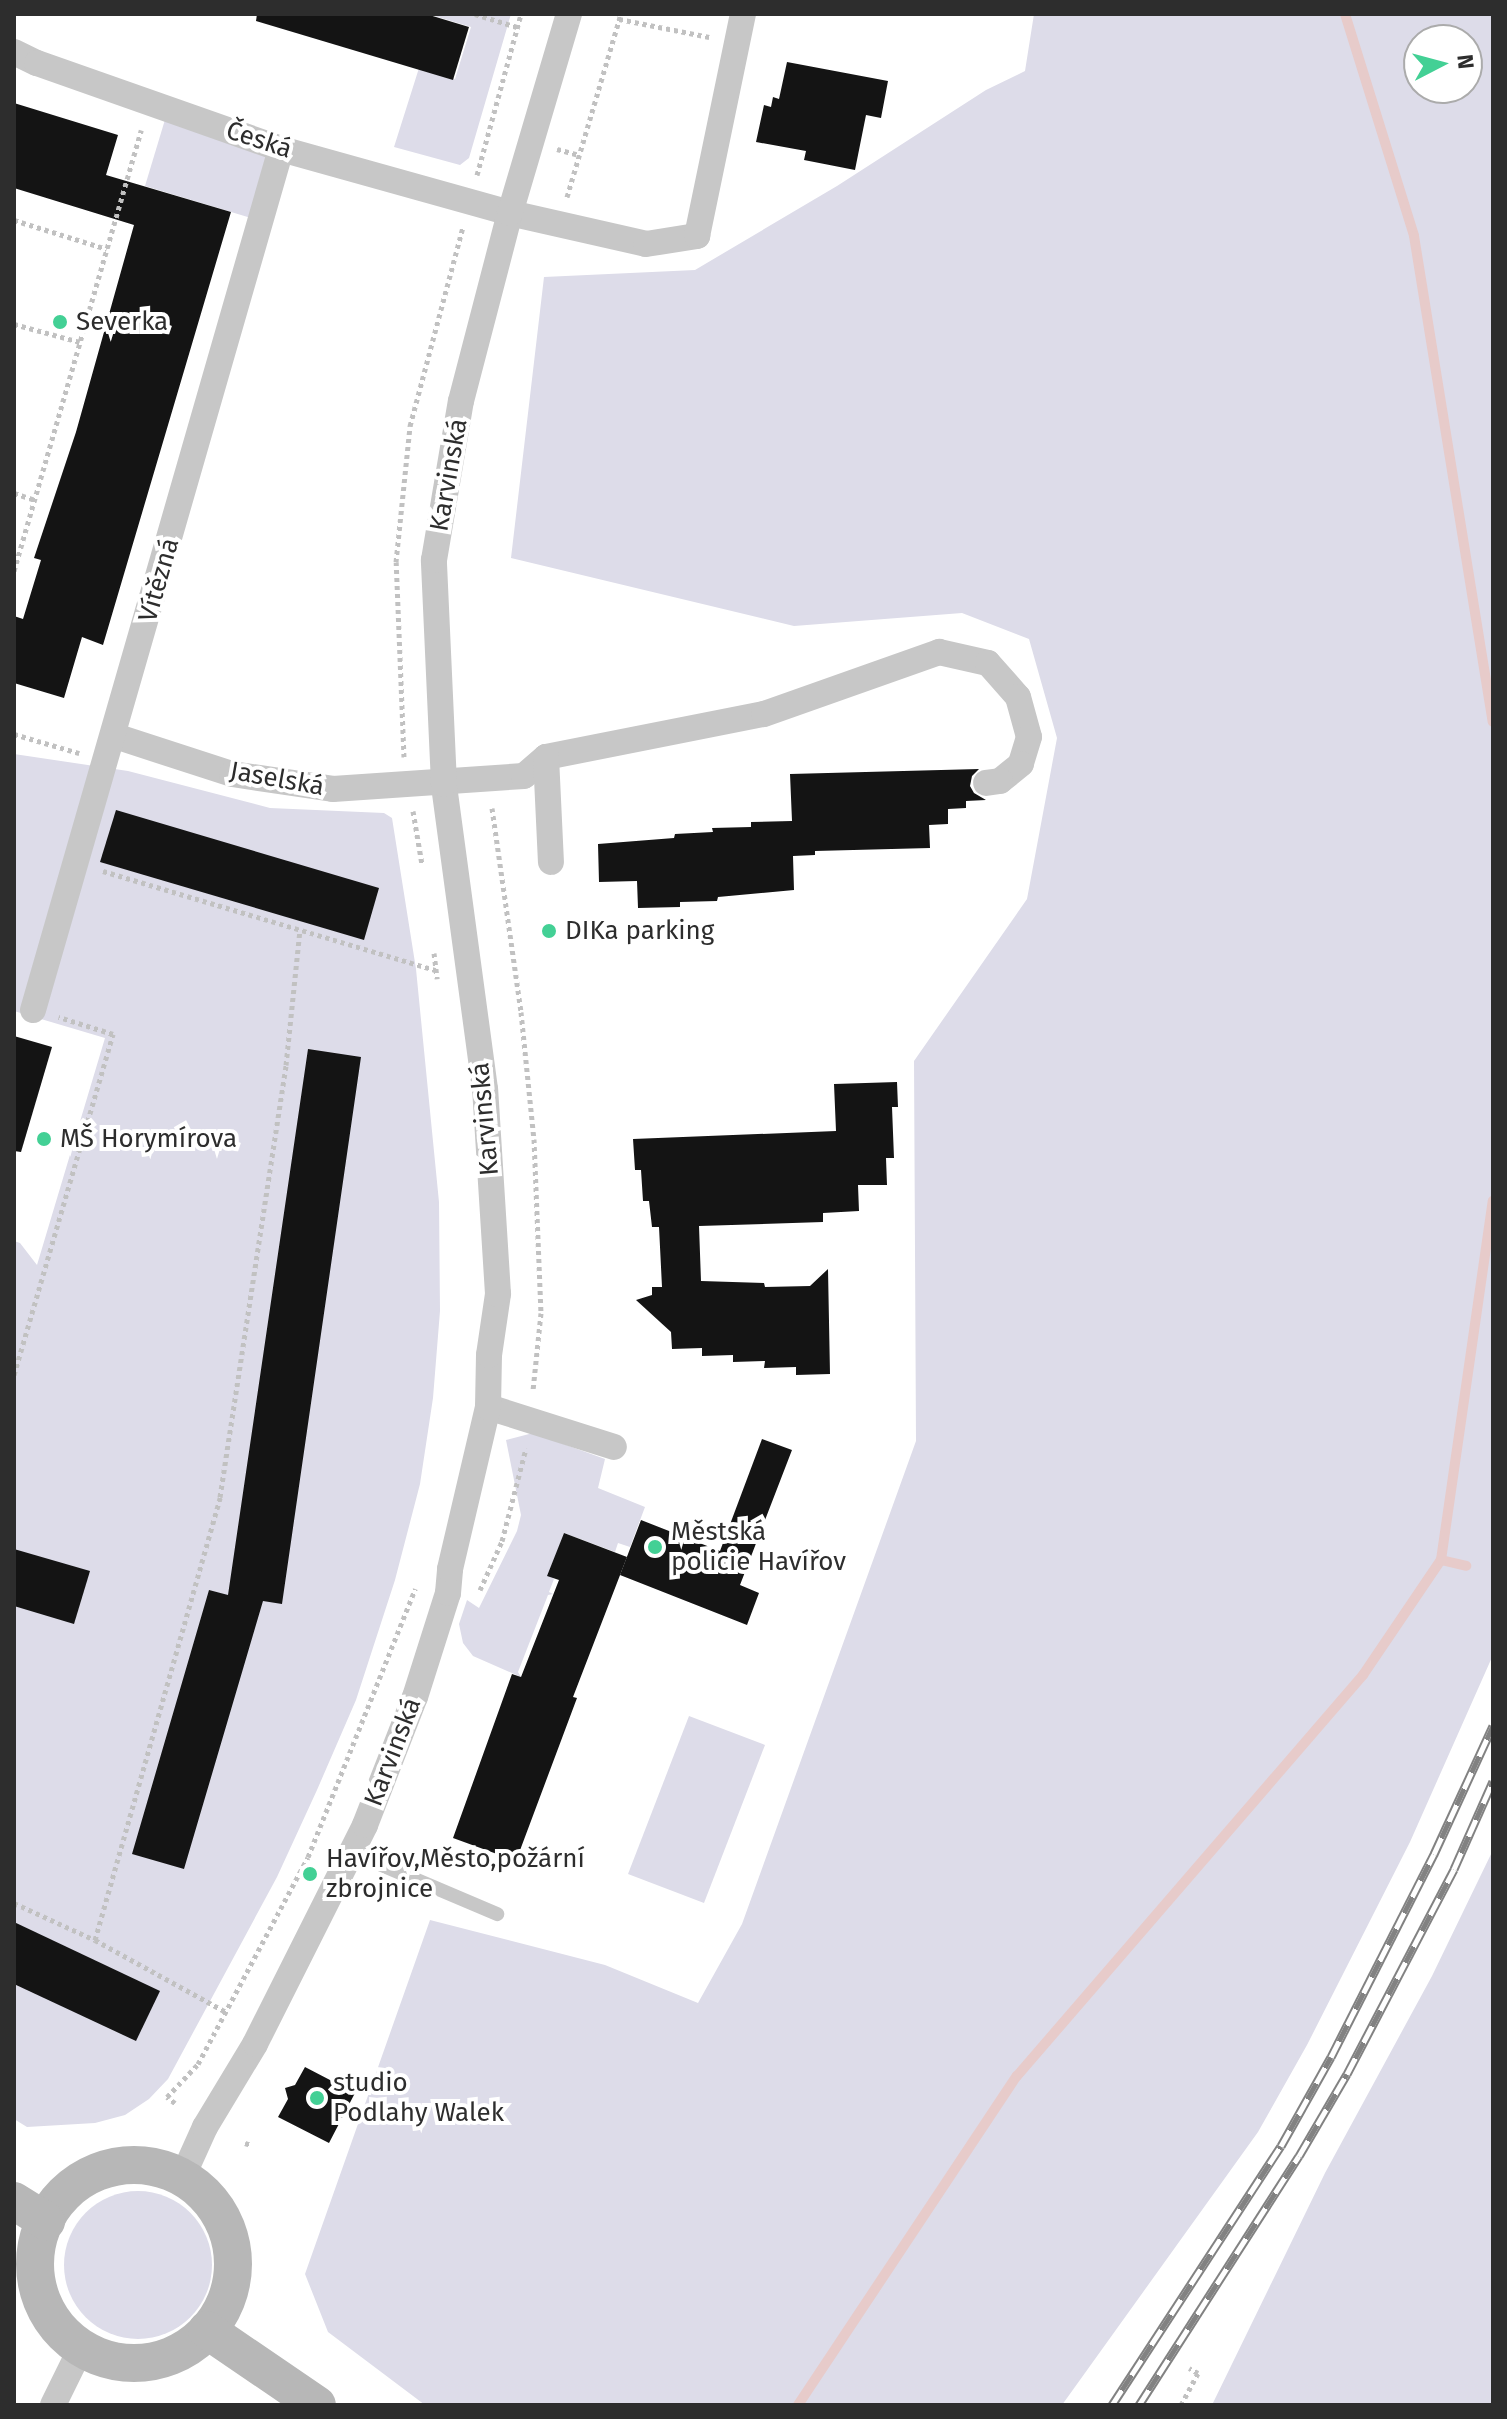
<!DOCTYPE html>
<html>
<head>
<meta charset="utf-8">
<style>
	body { margin:0 }
	#map { position:relative; width:1507px; height:2419px; overflow:hidden; background:#fff; font-family:"Fira Sans",sans-serif }
	div>[style] { position:absolute }
	.green>* { inset:0; background:#dddce9 }
	.round { border-radius:50% }
	.stream>* { height:10px; margin:-5px; padding:0 5px; transform-origin:5px; border-radius:5px; background:#e7cbca }
	.building>* { inset:0; background:#141414 }
	.path>* { height:5px; margin-top:-2.5px; transform-origin:0; background:repeating-linear-gradient(90deg,#c1c1c1 0 4px,transparent 0 8px) }
	.lane>* { height:14px; margin:-7px; padding:0 7px; transform-origin:7px; border-radius:7px; background:#c7c7c7 }
	.street>* { height:26px; margin:-13px; padding:0 13px; transform-origin:13px; border-radius:13px; background:#c7c7c7 }
	.secondary>* { height:38px; margin:-19px; padding:0 19px; transform-origin:19px; border-radius:19px; background:#b7b7b7 }
	.secondary>.ring { margin:-19px; padding:0; box-sizing:content-box; background:none; border:38px solid #b7b7b7; border-radius:50% }
	.rail>* { height:9px; margin-top:-4.5px; transform-origin:0; background:repeating-linear-gradient(90deg,#fff 0 18px,#828282 0 36px); box-sizing:border-box; border-block:2px solid #828282 }
	.dots>* { width:22px; height:22px; translate:-50% -50%; box-sizing:border-box; border:4px solid #fff; border-radius:50% }
	span { translate:-50% -50%; white-space:nowrap; text-align:center; line-height:1.15; -webkit-text-stroke:8px #fff; paint-order:stroke }
	.street-label { font-size:26px; color:#2d2d2d }
	.poi-label { font-size:26px; color:#2d2d2d }
	.left { translate:0 -50%; text-align:left }
	.frame { position:absolute; inset:0; border:16px solid #2d2d2d; pointer-events:none }
	.north { position:absolute; left:1403px; top:24px; width:80px; height:80px; box-sizing:border-box; background:#fff; border:2px solid #ababab; border-radius:50%; rotate:84deg; font-size:22px; font-weight:700; line-height:32px; text-align:center; color:#2d2d2d }
	.north::after { content:''; display:block; margin:auto; width:28px; height:36px; background:#43d095; clip-path:polygon(50% 0,100% 100%,50% 72%,0 100%) }
</style>
</head>
<body>
<div id="map">
	<div class="green">
		<div style="clip-path:polygon(428px 14px,511px 14px,469px 158px,460px 165px,394px 147px,419px 68px,455px 79px,471px 27px)"></div>
		<div style="clip-path:polygon(evenodd,1034px 14px,1492px 14px,1493px 1655px,1410px 1842px,1307px 2045px,1258px 2132px,1062px 2405px,425px 2405px,328px 2332px,305px 2274px,430px 1920px,605px 1965px,698px 2003px,742px 1924px,916px 1441px,914px 1061px,1027px 899px,1057px 738px,1029px 639px,962px 613px,794px 626px,511px 558px,544px 277px,695px 270px,837px 186px,986px 90px,1025px 71px,1034px 14px,1419px 40px,1467px 40px,1467px 88px,1419px 88px,1419px 40px)"></div>
		<div style="clip-path:polygon(167px 113px,273px 154px,258px 220px,145px 186px)"></div>
		<div style="clip-path:polygon(14px 754px,128px 771px,270px 808px,384px 813px,392px 818px,416px 969px,439px 1202px,440px 1311px,433px 1398px,420px 1484px,395px 1580px,356px 1700px,317px 1790px,277px 1877px,168px 2079px,149px 2099px,125px 2115px,95px 2123px,27px 2127px,14px 2119px,14px 1241px,20px 1243px,37px 1265px,105px 1038px,14px 1011px)"></div>
		<div style="clip-path:polygon(533px 1433px,605px 1459px,598px 1488px,645px 1507px,630px 1547px,618px 1543px,615px 1552px,564px 1533px,548px 1575px,554px 1579px,549px 1592px,553px 1594px,548px 1595px,518px 1672px,521px 1677px,473px 1656px,463px 1643px,459px 1624px,467px 1600px,479px 1608px,517px 1531px,521px 1515px,506px 1440px)"></div>
		<div style="clip-path:polygon(689px 1716px,765px 1745px,704px 1903px,628px 1874px)"></div>
		<div style="clip-path:polygon(1493px 1850px,1493px 2405px,1212px 2405px,1325px 2173px,1432px 1976px)"></div>
		<div class="round" style="left:64px;top:2191px;width:148px;height:148px"></div>
	</div>
	<div class="stream">
		<div style="left:1345px;top:14px;width:232px;rotate:72.7deg"></div>
		<div style="left:1414px;top:236px;width:492px;rotate:80.8deg"></div>
		<div style="left:1441px;top:1560px;width:26px;rotate:13deg"></div>
		<div style="left:798px;top:2405px;width:395px;rotate:-56.4deg"></div>
		<div style="left:1017px;top:2076px;width:530px;rotate:-49.21deg"></div>
		<div style="left:1363px;top:1675px;width:139px;rotate:-55.9deg"></div>
		<div style="left:1441px;top:1560px;width:363px;rotate:-81.8deg"></div>
	</div>
	<div class="building">
		<div style="clip-path:polygon(257px 14px,426px 14px,469px 27px,453px 80px,256px 21px)"></div>
		<div style="clip-path:polygon(787px 62px,888px 81px,881px 118px,866px 115px,855px 170px,804px 160px,806px 151px,756px 142px,764px 105px,771px 107px,773px 97px,779px 99px)"></div>
		<div style="clip-path:polygon(14px 103px,118px 135px,106px 175px,231px 212px,103px 645px,82px 637px,64px 698px,14px 683px,14px 616px,23px 619px,41px 560px,34px 558px,76px 432px,134px 225px,14px 188px)"></div>
		<div style="clip-path:polygon(979px 769px,972px 776px,970px 786px,974px 793px,986px 800px,966px 801px,966px 808px,948px 809px,948px 824px,929px 825px,930px 848px,815px 851px,815px 855px,793px 856px,794px 890px,718px 897px,717px 901px,680px 902px,680px 907px,638px 908px,637px 881px,599px 882px,598px 844px,674px 838px,675px 834px,713px 832px,712px 828px,751px 827px,751px 822px,792px 821px,790px 774px)"></div>
		<div style="clip-path:polygon(116px 810px,379px 888px,364px 940px,100px 862px)"></div>
		<div style="clip-path:polygon(14px 1036px,52px 1047px,21px 1152px,14px 1151px)"></div>
		<div style="clip-path:polygon(308px 1049px,361px 1057px,282px 1604px,263px 1601px,184px 1869px,132px 1854px,209px 1590px,228px 1595px)"></div>
		<div style="clip-path:polygon(897px 1082px,898px 1107px,892px 1107px,894px 1158px,886px 1158px,887px 1185px,858px 1185px,859px 1211px,823px 1213px,823px 1222px,699px 1226px,701px 1281px,764px 1283px,765px 1287px,810px 1286px,828px 1269px,830px 1374px,796px 1375px,796px 1367px,764px 1368px,765px 1361px,733px 1362px,733px 1355px,702px 1356px,702px 1348px,672px 1349px,671px 1332px,636px 1300px,652px 1295px,652px 1287px,662px 1287px,659px 1227px,652px 1227px,649px 1201px,643px 1201px,641px 1170px,635px 1170px,633px 1139px,836px 1131px,834px 1084px)"></div>
		<div style="clip-path:polygon(762px 1439px,792px 1450px,740px 1585px,759px 1593px,747px 1625px,620px 1575px,641px 1520px,720px 1551px)"></div>
		<div style="clip-path:polygon(564px 1533px,627px 1557px,573px 1697px,577px 1698px,516px 1861px,453px 1838px,512px 1674px,521px 1677px,559px 1580px,547px 1576px)"></div>
		<div style="clip-path:polygon(14px 1549px,90px 1571px,74px 1624px,14px 1606px)"></div>
		<div style="clip-path:polygon(14px 1922px,160px 1991px,136px 2041px,14px 1984px)"></div>
		<div style="clip-path:polygon(305px 2067px,355px 2093px,329px 2143px,278px 2117px,288px 2099px,285px 2088px,295px 2085px)"></div>
	</div>
	<div class="path">
		<div style="left:475px;top:14px;width:44px;rotate:17.2deg"></div>
		<div style="left:619px;top:19px;width:92px;rotate:11.3deg"></div>
		<div style="left:557px;top:149px;width:24px;rotate:15deg"></div>
		<div style="left:477px;top:175px;width:167px;rotate:-74.7deg"></div>
		<div style="left:567px;top:197px;width:191px;rotate:-73.6deg"></div>
		<div style="left:14px;top:220px;width:97px;rotate:17.3deg"></div>
		<div style="left:14px;top:324px;width:68px;rotate:15.3deg"></div>
		<div style="left:14px;top:493px;width:22px;rotate:18deg"></div>
		<div style="left:14px;top:571px;width:459px;rotate:-73.9deg"></div>
		<div style="left:14px;top:734px;width:68px;rotate:16.3deg"></div>
		<div style="left:404px;top:757px;width:195px;rotate:-92.3deg"></div>
		<div style="left:396px;top:562px;width:137px;rotate:-84.1deg"></div>
		<div style="left:410px;top:426px;width:206px;rotate:-75.1deg"></div>
		<div style="left:492px;top:808px;width:206px;rotate:81.9deg"></div>
		<div style="left:521px;top:1012px;width:128px;rotate:84.2deg"></div>
		<div style="left:534px;top:1139px;width:174px;rotate:87.7deg"></div>
		<div style="left:541px;top:1313px;width:78px;rotate:95.9deg"></div>
		<div style="left:413px;top:811px;width:54px;rotate:80.4deg"></div>
		<div style="left:103px;top:871px;width:347px;rotate:16.6deg"></div>
		<div style="left:434px;top:953px;width:26px;rotate:83deg"></div>
		<div style="left:14px;top:1375px;width:355px;rotate:-73.8deg"></div>
		<div style="left:113px;top:1034px;width:57px;rotate:-162.5deg"></div>
		<div style="left:480px;top:1590px;width:54px;rotate:-65.8deg"></div>
		<div style="left:502px;top:1541px;width:96px;rotate:-75.5deg"></div>
		<div style="left:14px;top:1903px;width:89px;rotate:24.6deg"></div>
		<div style="left:95px;top:1940px;width:149px;rotate:28.8deg"></div>
		<div style="left:95px;top:1940px;width:460px;rotate:-74.2deg"></div>
		<div style="left:220px;top:1497px;width:437px;rotate:-81.3deg"></div>
		<div style="left:286px;top:1065px;width:136px;rotate:-84.1deg"></div>
		<div style="left:175px;top:2103px;width:10px;rotate:-143deg"></div>
		<div style="left:167px;top:2097px;width:45px;rotate:-46.8deg"></div>
		<div style="left:198px;top:2064px;width:234px;rotate:-62deg"></div>
		<div style="left:308px;top:1857px;width:289px;rotate:-68.2deg"></div>
		<div style="left:245px;top:2143px;width:6px;rotate:18deg"></div>
		<div style="left:1181px;top:2405px;width:36px;rotate:-62deg"></div>
		<div style="left:1198px;top:2373px;width:10px;rotate:-151deg"></div>
	</div>
	<div class="lane">
		<div style="left:351px;top:1852px;width:159px;rotate:23deg"></div>
	</div>
	<div class="street">
		<div style="left:14px;top:52px;width:25px;rotate:26deg"></div>
		<div style="left:37px;top:63px;width:259px;rotate:19.4deg"></div>
		<div style="left:281px;top:149px;width:238px;rotate:15.6deg"></div>
		<div style="left:510px;top:213px;width:139px;rotate:12.8deg"></div>
		<div style="left:646px;top:244px;width:52px;rotate:-8.9deg"></div>
		<div style="left:697px;top:236px;width:227px;rotate:-78.3deg"></div>
		<div style="left:115px;top:736px;width:123px;rotate:18deg"></div>
		<div style="left:232px;top:774px;width:102px;rotate:8.4deg"></div>
		<div style="left:333px;top:789px;width:191px;rotate:-3.9deg"></div>
		<div style="left:524px;top:776px;width:29px;rotate:-41deg"></div>
		<div style="left:546px;top:757px;width:222px;rotate:-11.2deg"></div>
		<div style="left:764px;top:714px;width:186px;rotate:-19.5deg"></div>
		<div style="left:939px;top:652px;width:50px;rotate:12.7deg"></div>
		<div style="left:988px;top:663px;width:45px;rotate:48.6deg"></div>
		<div style="left:1018px;top:697px;width:41px;rotate:74.6deg"></div>
		<div style="left:1029px;top:737px;width:28px;rotate:107deg"></div>
		<div style="left:1021px;top:764px;width:27px;rotate:141deg"></div>
		<div style="left:1000px;top:781px;width:14px;rotate:172deg"></div>
		<div style="left:546px;top:757px;width:105px;rotate:87.3deg"></div>
		<div style="left:33px;top:1010px;width:896px;rotate:-73.93deg"></div>
		<div style="left:488px;top:1407px;width:132px;rotate:17.6deg"></div>
		<div style="left:182px;top:2178px;width:56px;rotate:-65.7deg"></div>
		<div style="left:205px;top:2127px;width:97px;rotate:-58.9deg"></div>
		<div style="left:255px;top:2044px;width:245px;rotate:-63.3deg"></div>
		<div style="left:365px;top:1825px;width:137px;rotate:-68.7deg"></div>
		<div style="left:415px;top:1697px;width:109px;rotate:-72.4deg"></div>
		<div style="left:448px;top:1593px;width:24px;rotate:-85deg"></div>
		<div style="left:450px;top:1569px;width:166px;rotate:-76.8deg"></div>
		<div style="left:488px;top:1407px;width:52px;rotate:-88.9deg"></div>
		<div style="left:489px;top:1355px;width:62px;rotate:-81.6deg"></div>
		<div style="left:498px;top:1294px;width:205px;rotate:-93.6deg"></div>
		<div style="left:485px;top:1089px;width:308px;rotate:-97.7deg"></div>
		<div style="left:444px;top:784px;width:224px;rotate:-92.6deg"></div>
		<div style="left:434px;top:560px;width:161px;rotate:-80.4deg"></div>
		<div style="left:461px;top:401px;width:194px;rotate:-75.4deg"></div>
		<div style="left:510px;top:213px;width:208px;rotate:-73.5deg"></div>
		<div style="left:53px;top:2405px;width:64px;rotate:-63.8deg"></div>
	</div>
	<div class="secondary">
		<div class="ring" style="left:35px;top:2165px;width:160px;height:160px"></div>
		<div style="left:14px;top:2201px;width:38px;rotate:32deg"></div>
		<div style="left:207px;top:2330px;width:133px;rotate:34.3deg"></div>
	</div>
	<div class="rail">
		<div style="left:1112px;top:2405px;width:309px;rotate:-56.9deg"></div>
		<div style="left:1281px;top:2146px;width:102px;rotate:-60.7deg"></div>
		<div style="left:1331px;top:2057px;width:228px;rotate:-63.1deg"></div>
		<div style="left:1434px;top:1854px;width:141px;rotate:-65.3deg"></div>
		<div style="left:1139px;top:2405px;width:296px;rotate:-57.3deg"></div>
		<div style="left:1299px;top:2156px;width:95px;rotate:-59.7deg"></div>
		<div style="left:1347px;top:2074px;width:231px;rotate:-62.4deg"></div>
		<div style="left:1454px;top:1869px;width:96px;rotate:-66.1deg"></div>
	</div>
	<div class="dots">
		<div style="left:60px;top:322px;background:#43d095"></div>
		<div style="left:549px;top:931px;background:#43d095"></div>
		<div style="left:44px;top:1139px;background:#43d095"></div>
		<div style="left:655px;top:1547px;background:#43d095"></div>
		<div style="left:310px;top:1874px;background:#43d095"></div>
		<div style="left:317px;top:2098px;background:#43d095"></div>
	</div>
	<div class="street-label">
		<span style="left:259px;top:140px;rotate:18deg">Česká</span>
		<span style="left:449px;top:475px;rotate:-80deg">Karvinská</span>
		<span style="left:159px;top:580px;rotate:-74deg">Vítězná</span>
		<span style="left:277px;top:779px;rotate:10deg">Jaselská</span>
		<span style="left:485px;top:1119px;rotate:-95deg">Karvinská</span>
		<span style="left:393px;top:1752px;rotate:-69deg">Karvinská</span>
	</div>
	<div class="poi-label">
		<span class="left" style="left:76px;top:322px">Severka</span>
		<span class="left" style="left:565px;top:931px">DIKa parking</span>
		<span class="left" style="left:60px;top:1139px">MŠ Horymírova</span>
		<span class="left" style="left:671px;top:1547px">Městská<br>policie Havířov</span>
		<span class="left" style="left:326px;top:1874px">Havířov,Město,požární<br>zbrojnice</span>
		<span class="left" style="left:333px;top:2098px">studio<br>Podlahy Walek</span>
	</div>
	<div class="frame"></div>
	<div class="north">N</div>
</div>
</body>
</html>
